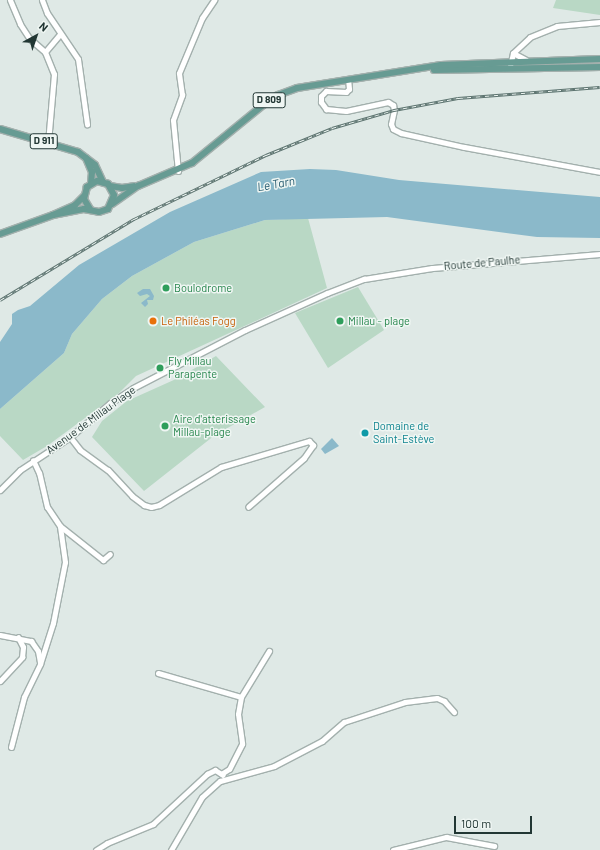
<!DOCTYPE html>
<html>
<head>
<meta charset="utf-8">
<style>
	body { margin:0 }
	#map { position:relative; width:600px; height:850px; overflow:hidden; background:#dfe9e6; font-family:Barlow,sans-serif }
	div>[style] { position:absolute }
	.green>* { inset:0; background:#b9d8c5 }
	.water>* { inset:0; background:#8bb9ca }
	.roads { filter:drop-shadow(1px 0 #a3b0ad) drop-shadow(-1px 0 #a3b0ad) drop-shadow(0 1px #a3b0ad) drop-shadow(0 -1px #a3b0ad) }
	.minor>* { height:5px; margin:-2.5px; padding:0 2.5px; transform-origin:2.5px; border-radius:2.5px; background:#fff }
	.major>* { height:6px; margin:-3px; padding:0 3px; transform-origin:3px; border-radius:3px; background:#679b93 }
	.rail>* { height:3px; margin-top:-1.5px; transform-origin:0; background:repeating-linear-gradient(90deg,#eff6f3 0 4.5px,#5c736f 0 9px); box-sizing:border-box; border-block:1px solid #5c736f }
	.dots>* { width:11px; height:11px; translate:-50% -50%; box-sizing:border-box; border:2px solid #eff6f3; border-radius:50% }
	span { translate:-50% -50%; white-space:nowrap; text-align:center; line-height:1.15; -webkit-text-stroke:3px #eff6f3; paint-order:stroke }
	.shield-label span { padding:1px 3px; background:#eff6f3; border:1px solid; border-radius:3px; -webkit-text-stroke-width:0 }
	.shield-label { font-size:10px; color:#223734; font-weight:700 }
	.street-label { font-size:11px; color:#223734 }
	.leisure-label { font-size:11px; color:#27864d }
	.left { translate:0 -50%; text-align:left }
	.food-label { font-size:11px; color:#c56008 }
	.culture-label { font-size:11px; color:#0d838f }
	.water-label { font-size:12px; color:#22586d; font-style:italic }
	.north { position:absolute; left:16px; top:16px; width:40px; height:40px; -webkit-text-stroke:3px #eff6f3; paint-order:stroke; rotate:40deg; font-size:11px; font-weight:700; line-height:16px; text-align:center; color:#223734 }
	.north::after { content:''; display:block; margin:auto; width:14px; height:18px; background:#223734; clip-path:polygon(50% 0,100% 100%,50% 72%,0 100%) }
	.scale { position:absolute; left:454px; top:816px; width:78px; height:18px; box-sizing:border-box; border:2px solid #223734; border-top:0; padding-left:5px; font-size:12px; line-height:14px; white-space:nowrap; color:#223734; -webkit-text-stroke:3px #eff6f3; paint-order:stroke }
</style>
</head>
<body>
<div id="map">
	<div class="green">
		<div style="clip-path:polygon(556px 0,600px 0,600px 15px,553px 8px)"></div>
		<div style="clip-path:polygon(308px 218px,327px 288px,136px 376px,119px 393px,47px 446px,23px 460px,0 436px,0 409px,64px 353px,72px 334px,102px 299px,132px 276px,194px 242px,265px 220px)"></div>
		<div style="clip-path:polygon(358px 287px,384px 330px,328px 368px,295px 313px)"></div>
		<div style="clip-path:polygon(216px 356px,265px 407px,215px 435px,144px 491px,92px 437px,102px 421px,127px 401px,176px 379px)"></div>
	</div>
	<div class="water">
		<div style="clip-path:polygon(310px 169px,336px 170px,399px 180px,600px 197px,600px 238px,537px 237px,387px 217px,265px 220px,194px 242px,132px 276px,102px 299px,72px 334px,64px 353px,0 409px,0 342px,12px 324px,12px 314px,18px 310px,30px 306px,79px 265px,170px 212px,261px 172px)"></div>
		<div style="clip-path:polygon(143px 289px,150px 289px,154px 296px,153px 300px,147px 300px,148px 304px,145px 307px,141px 303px,150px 296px,147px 294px,140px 296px,137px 293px)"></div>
		<div style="clip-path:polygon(332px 438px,339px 446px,325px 454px,321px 449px)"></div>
	</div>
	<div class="roads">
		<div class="minor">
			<div style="left:10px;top:0;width:26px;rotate:67deg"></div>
			<div style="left:20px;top:24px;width:17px;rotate:57deg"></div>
			<div style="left:29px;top:38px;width:21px;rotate:41deg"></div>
			<div style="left:45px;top:52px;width:24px;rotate:68deg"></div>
			<div style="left:54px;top:74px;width:68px;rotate:95deg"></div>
			<div style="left:42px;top:0;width:14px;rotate:69deg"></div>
			<div style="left:47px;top:13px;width:55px;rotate:56deg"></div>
			<div style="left:78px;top:59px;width:66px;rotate:82.1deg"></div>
			<div style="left:45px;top:52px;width:23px;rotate:-50deg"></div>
			<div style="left:513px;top:53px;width:15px;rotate:28deg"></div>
			<div style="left:510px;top:66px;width:13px;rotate:-77deg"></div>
			<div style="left:513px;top:53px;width:23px;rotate:-43deg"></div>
			<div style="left:530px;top:37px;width:29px;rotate:-22deg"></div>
			<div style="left:557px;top:26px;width:43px;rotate:-5.3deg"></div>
			<div style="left:348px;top:79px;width:10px;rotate:84deg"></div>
			<div style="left:349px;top:89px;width:4px;rotate:135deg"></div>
			<div style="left:346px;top:92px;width:20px;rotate:-177deg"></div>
			<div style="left:326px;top:91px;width:7px;rotate:135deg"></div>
			<div style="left:321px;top:96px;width:6px;rotate:90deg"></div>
			<div style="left:321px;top:102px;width:9px;rotate:54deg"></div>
			<div style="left:326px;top:109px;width:20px;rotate:6deg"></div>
			<div style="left:346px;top:111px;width:43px;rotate:-12.1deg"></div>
			<div style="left:388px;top:102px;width:6px;rotate:31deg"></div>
			<div style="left:393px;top:105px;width:5px;rotate:79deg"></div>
			<div style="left:394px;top:110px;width:14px;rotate:102deg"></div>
			<div style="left:391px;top:124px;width:5px;rotate:68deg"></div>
			<div style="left:393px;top:129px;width:9px;rotate:27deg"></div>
			<div style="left:401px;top:133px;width:65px;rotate:12.5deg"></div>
			<div style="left:464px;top:147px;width:138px;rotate:10.4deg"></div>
			<div style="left:178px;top:171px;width:51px;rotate:-95.6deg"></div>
			<div style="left:173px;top:120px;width:27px;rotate:-70deg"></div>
			<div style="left:182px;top:95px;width:22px;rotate:-98deg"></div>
			<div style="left:179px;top:73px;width:60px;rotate:-67.3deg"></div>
			<div style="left:202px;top:18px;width:22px;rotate:-56deg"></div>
			<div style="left:70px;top:437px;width:16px;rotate:52deg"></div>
			<div style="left:80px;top:450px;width:34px;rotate:36deg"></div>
			<div style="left:108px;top:470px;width:35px;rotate:47deg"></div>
			<div style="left:132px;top:496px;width:15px;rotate:37deg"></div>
			<div style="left:144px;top:505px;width:7px;rotate:16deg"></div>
			<div style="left:151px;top:507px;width:8px;rotate:-14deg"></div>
			<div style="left:159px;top:505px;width:73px;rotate:-31.5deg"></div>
			<div style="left:221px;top:467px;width:92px;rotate:-16.5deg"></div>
			<div style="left:309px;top:441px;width:6px;rotate:45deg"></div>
			<div style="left:313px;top:445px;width:16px;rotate:125deg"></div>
			<div style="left:304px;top:458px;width:74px;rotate:138.8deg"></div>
			<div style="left:0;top:490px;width:28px;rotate:-45deg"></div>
			<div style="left:20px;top:470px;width:60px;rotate:-33.4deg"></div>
			<div style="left:70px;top:437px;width:52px;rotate:-40.4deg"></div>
			<div style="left:110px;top:403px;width:27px;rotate:-33deg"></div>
			<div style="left:133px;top:388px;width:126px;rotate:-27.4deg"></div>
			<div style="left:245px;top:330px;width:90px;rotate:-24.3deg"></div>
			<div style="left:327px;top:293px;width:40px;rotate:-21deg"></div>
			<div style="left:364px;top:279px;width:69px;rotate:-9.2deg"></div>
			<div style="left:432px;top:268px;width:169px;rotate:-4.8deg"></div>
			<div style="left:60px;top:526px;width:55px;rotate:38.3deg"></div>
			<div style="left:103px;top:560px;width:9px;rotate:-41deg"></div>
			<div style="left:0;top:635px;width:32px;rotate:11deg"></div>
			<div style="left:31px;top:641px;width:12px;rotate:55deg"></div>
			<div style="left:38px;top:651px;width:11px;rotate:80deg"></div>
			<div style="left:158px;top:673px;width:86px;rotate:16.1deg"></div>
			<div style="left:241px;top:697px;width:17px;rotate:100deg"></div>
			<div style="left:238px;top:714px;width:30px;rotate:82deg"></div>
			<div style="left:242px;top:744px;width:28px;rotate:117deg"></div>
			<div style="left:229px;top:769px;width:9px;rotate:148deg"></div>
			<div style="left:0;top:681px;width:33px;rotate:-47deg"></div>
			<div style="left:22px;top:657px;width:10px;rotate:-84deg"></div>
			<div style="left:23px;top:647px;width:11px;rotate:-117deg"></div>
			<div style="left:241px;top:697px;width:54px;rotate:-58.7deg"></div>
			<div style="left:11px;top:747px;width:52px;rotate:-75.4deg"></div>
			<div style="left:24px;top:697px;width:37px;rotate:-64deg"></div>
			<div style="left:40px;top:664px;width:43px;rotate:-72.4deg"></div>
			<div style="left:53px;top:623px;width:62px;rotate:-78.9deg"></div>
			<div style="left:65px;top:562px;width:36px;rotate:-98deg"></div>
			<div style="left:60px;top:526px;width:23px;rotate:-124deg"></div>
			<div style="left:47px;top:507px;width:35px;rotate:-103deg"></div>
			<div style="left:39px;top:473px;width:14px;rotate:-115deg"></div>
			<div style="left:96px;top:850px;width:13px;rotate:-32deg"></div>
			<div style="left:107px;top:843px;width:50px;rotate:-22.4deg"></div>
			<div style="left:153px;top:824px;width:74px;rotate:-42.8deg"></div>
			<div style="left:207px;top:774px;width:9px;rotate:-27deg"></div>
			<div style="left:215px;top:770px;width:9px;rotate:32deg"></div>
			<div style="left:171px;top:850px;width:61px;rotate:-59.7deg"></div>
			<div style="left:202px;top:797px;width:24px;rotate:-42deg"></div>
			<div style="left:220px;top:781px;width:56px;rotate:-15.5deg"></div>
			<div style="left:274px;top:766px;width:54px;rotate:-27.5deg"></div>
			<div style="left:322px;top:741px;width:29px;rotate:-41deg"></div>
			<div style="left:344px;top:722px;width:64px;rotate:-18.2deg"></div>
			<div style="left:405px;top:702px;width:32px;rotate:-7deg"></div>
			<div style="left:437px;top:698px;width:8px;rotate:23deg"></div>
			<div style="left:444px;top:701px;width:15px;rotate:48deg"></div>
			<div style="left:393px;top:850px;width:55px;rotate:-13.8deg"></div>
			<div style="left:446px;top:837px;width:49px;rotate:10.6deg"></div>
		</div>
		<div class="major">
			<div style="left:434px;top:70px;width:166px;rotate:-1deg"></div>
			<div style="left:0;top:129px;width:81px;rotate:16.4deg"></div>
			<div style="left:78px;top:152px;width:21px;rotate:37deg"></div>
			<div style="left:95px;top:165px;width:19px;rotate:65deg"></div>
			<div style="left:86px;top:158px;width:15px;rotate:67deg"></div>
			<div style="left:92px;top:172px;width:12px;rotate:95deg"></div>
			<div style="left:110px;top:186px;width:12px;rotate:9deg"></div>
			<div style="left:122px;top:188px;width:12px;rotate:-9deg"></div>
			<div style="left:112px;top:204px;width:32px;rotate:-35deg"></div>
			<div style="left:138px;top:186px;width:59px;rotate:-23.1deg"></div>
			<div style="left:192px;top:163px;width:92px;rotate:-39.2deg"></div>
			<div style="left:263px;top:105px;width:18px;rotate:-34deg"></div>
			<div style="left:278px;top:95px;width:20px;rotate:-20deg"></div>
			<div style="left:297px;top:88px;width:146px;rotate:-9.1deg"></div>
			<div style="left:441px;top:65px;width:159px;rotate:-2.2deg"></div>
			<div style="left:53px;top:215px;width:32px;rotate:-11deg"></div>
			<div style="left:84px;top:209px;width:15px;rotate:11deg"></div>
			<div style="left:99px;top:212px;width:9px;rotate:-18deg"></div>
			<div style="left:108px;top:209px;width:15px;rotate:-67deg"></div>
			<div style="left:114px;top:195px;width:13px;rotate:-119deg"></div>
			<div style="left:108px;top:184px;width:11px;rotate:-165deg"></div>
			<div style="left:97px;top:181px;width:12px;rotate:149deg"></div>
			<div style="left:87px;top:187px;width:12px;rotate:104deg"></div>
			<div style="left:84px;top:199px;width:12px;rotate:59deg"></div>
			<div style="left:0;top:234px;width:56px;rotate:-19.7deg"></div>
			<div style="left:53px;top:215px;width:24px;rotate:-24deg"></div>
			<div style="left:75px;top:205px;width:13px;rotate:-45deg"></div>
		</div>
	</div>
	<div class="rail">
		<div style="left:0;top:300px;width:157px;rotate:-31.2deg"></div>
		<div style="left:134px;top:219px;width:147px;rotate:-25.9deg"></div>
		<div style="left:266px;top:155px;width:71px;rotate:-22.2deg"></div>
		<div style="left:332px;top:128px;width:65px;rotate:-16.2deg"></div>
		<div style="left:394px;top:110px;width:65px;rotate:-10.6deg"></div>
		<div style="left:458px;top:98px;width:142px;rotate:-4.4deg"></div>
	</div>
	<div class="dots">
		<div style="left:166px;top:288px;background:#2e9e5b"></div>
		<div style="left:153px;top:321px;background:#e8710a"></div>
		<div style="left:340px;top:321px;background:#2e9e5b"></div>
		<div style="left:160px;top:368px;background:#2e9e5b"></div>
		<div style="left:165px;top:426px;background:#2e9e5b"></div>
		<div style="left:365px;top:433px;background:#0f9aa8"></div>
	</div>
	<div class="shield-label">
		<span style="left:269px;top:100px">D 809</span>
		<span style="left:44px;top:141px">D 911</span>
	</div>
	<div class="street-label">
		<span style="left:482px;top:263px;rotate:-5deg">Route de Paulhe</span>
		<span style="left:91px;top:420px;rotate:-36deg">Avenue de Millau Plage</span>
	</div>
	<div class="leisure-label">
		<span class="left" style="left:174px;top:288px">Boulodrome</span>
		<span class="left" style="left:348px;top:321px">Millau - plage</span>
		<span class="left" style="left:168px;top:368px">Fly Millau<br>Parapente</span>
		<span class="left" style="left:173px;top:426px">Aire d'atterissage<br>Millau-plage</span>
	</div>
	<div class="food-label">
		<span class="left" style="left:161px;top:321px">Le Philéas Fogg</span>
	</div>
	<div class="culture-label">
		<span class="left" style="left:373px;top:433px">Domaine de<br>Saint-Estève</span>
	</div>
	<div class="water-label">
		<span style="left:276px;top:184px;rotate:-10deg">Le Tarn</span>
	</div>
	<div class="north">N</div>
	<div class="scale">100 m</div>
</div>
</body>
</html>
